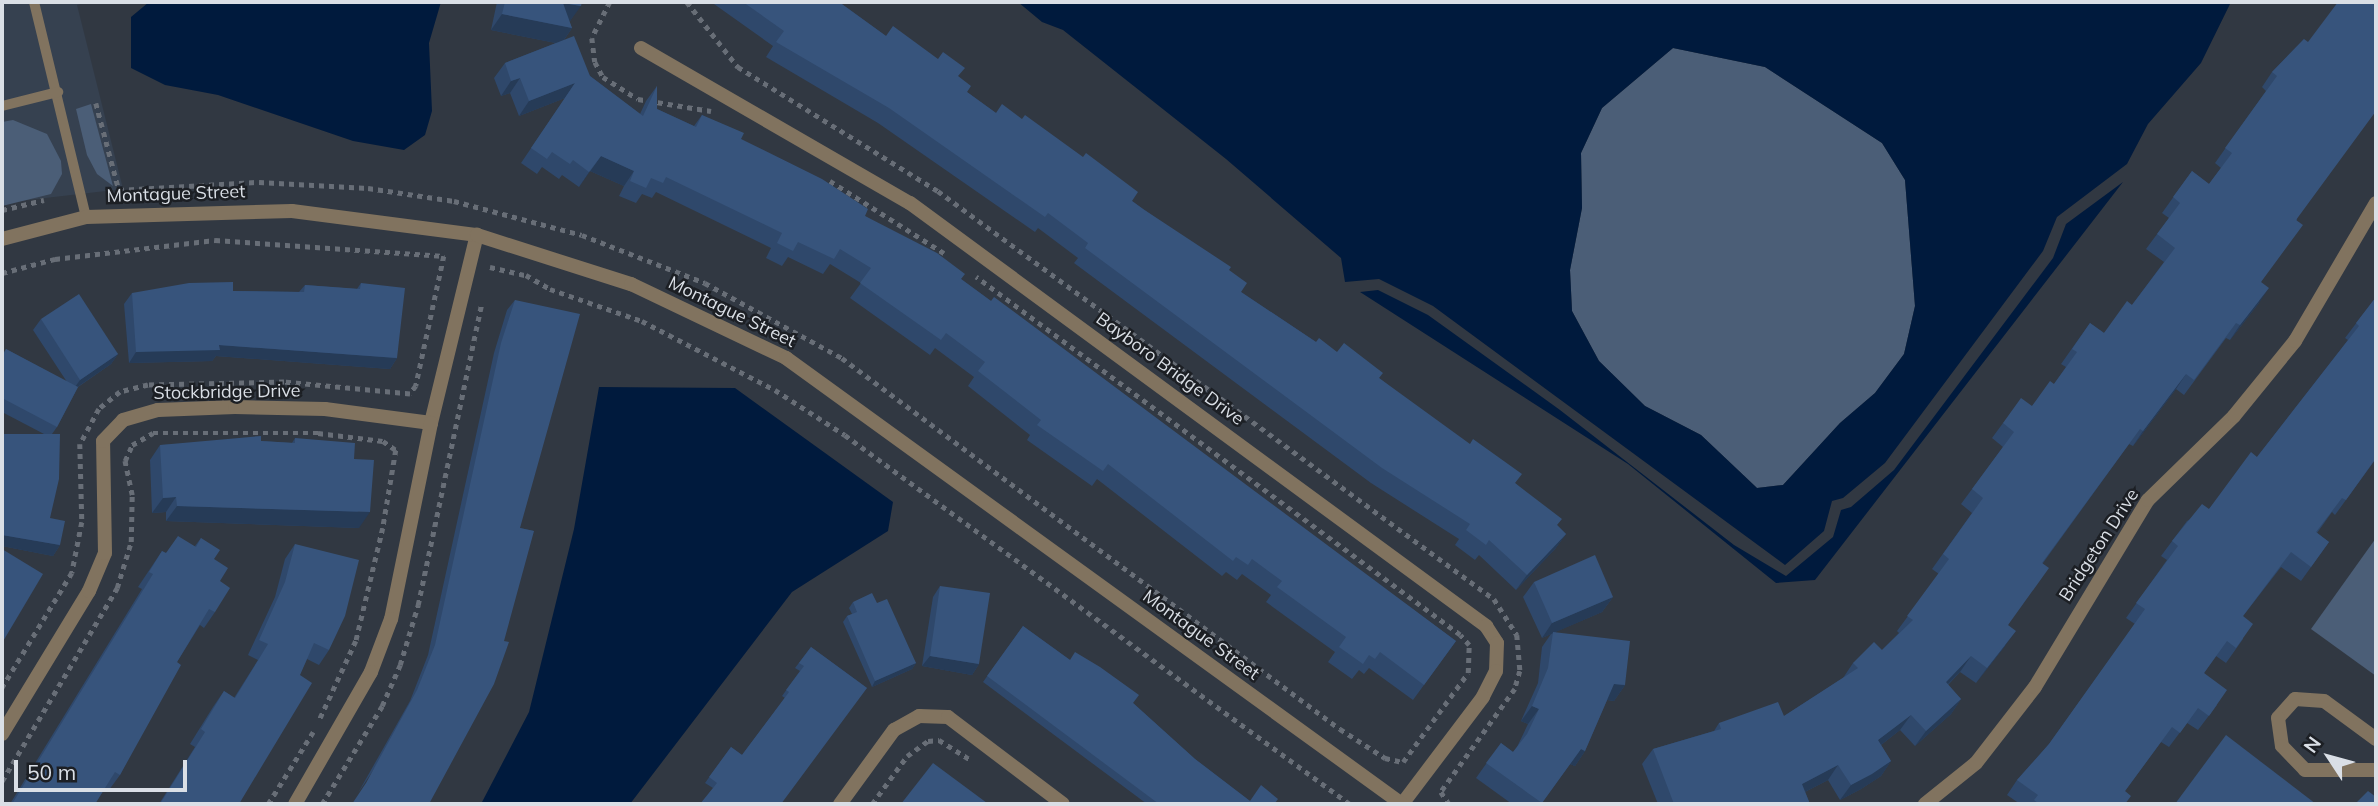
<!DOCTYPE html>
<html>
<head>
<meta charset="utf-8">
<style>
	body { margin:0 }
	#map { position:relative; width:2378px; height:806px; overflow:hidden; background:#313842; font-family:Mulish,sans-serif }
	div>[style] { position:absolute }
	.built>* { inset:0; background:#364150 }
	.green>* { inset:0; background:#4b5e77 }
	.water>* { inset:0; background:#001a3d }
	.path>* { height:4.5px; margin-top:-2.25px; transform-origin:0; background:repeating-linear-gradient(90deg,#686e77 0 5px,transparent 0 10px) }
	.service>* { height:10px; margin:-5px; padding:0 5px; transform-origin:5px; border-radius:5px; background:#81735f }
	.minor>* { height:14px; margin:-7px; padding:0 7px; transform-origin:7px; border-radius:7px; background:#81735f }
	.tertiary>* { height:14px; margin:-7px; padding:0 7px; transform-origin:7px; border-radius:7px; background:#81735f }
	.wall>* { inset:0; background:#2f486b }
	.shaded-wall>* { inset:0; background:#263b57 }
	.building>* { inset:0; background:#37547c }
	span { translate:-50% -50%; white-space:nowrap; text-align:center; line-height:1.15; -webkit-text-stroke:5px #1c1f24; paint-order:stroke }
	.street-label { font-size:18px; color:#dadfe6 }
	.frame { position:absolute; inset:0; border:4px solid #dadfe6; pointer-events:none }
	.north { position:absolute; left:2294px; top:722px; width:70px; height:70px; -webkit-text-stroke:5px #1c1f24; paint-order:stroke; rotate:306deg; font-size:19px; font-weight:700; line-height:28px; text-align:center; color:#dadfe6 }
	.north::after { content:''; display:block; margin:auto; width:24px; height:32px; background:#dadfe6; clip-path:polygon(50% 0,100% 100%,50% 72%,0 100%) }
	.scale { position:absolute; left:14px; top:760px; width:173px; height:32px; box-sizing:border-box; border:4px solid #dadfe6; border-top:0; padding-left:9px; font-size:21px; line-height:24px; white-space:nowrap; color:#dadfe6; -webkit-text-stroke:5px #1c1f24; paint-order:stroke }
</style>
</head>
<body>
<div id="map">
	<div class="built">
		<div style="clip-path:polygon(2px 2px,88px 2px,77px 5px,123px 189px,2px 203px)"></div>
	</div>
	<div class="green">
		<div style="clip-path:polygon(1673px 48px,1765px 67px,1882px 143px,1905px 180px,1915px 306px,1904px 354px,1875px 393px,1840px 423px,1783px 485px,1757px 488px,1701px 435px,1645px 406px,1599px 361px,1572px 311px,1570px 270px,1582px 208px,1581px 153px,1602px 108px)"></div>
		<div style="clip-path:polygon(91px 104px,113px 186px,97px 174px,87px 155px,76px 109px)"></div>
		<div style="clip-path:polygon(13px 120px,47px 134px,61px 161px,62px 174px,51px 194px,2px 206px,2px 122px)"></div>
		<div style="clip-path:polygon(2376px 538px,2376px 676px,2311px 629px)"></div>
	</div>
	<div class="water">
		<div style="clip-path:polygon(149px 2px,441px 2px,429px 43px,432px 111px,425px 135px,404px 150px,353px 141px,218px 95px,165px 85px,131px 68px,131px 17px)"></div>
		<div style="clip-path:polygon(evenodd,1018px 2px,2231px 2px,2201px 63px,2148px 124px,2127px 164px,2057px 217px,2043px 251px,1885px 463px,1843px 498px,1832px 501px,1824px 531px,1785px 565px,1433px 306px,1379px 279px,1345px 282px,1341px 258px,1226px 159px,1063px 30px,1042px 22px,1018px 2px,1673px 48px,1765px 67px,1882px 143px,1905px 180px,1915px 306px,1904px 354px,1875px 393px,1840px 423px,1783px 485px,1757px 488px,1701px 435px,1645px 406px,1599px 361px,1572px 311px,1570px 270px,1582px 208px,1581px 153px,1602px 108px,1673px 48px)"></div>
		<div style="clip-path:polygon(2123px 182px,1815px 580px,1776px 583px,1628px 464px,1360px 292px,1378px 290px,1428px 315px,1560px 410px,1734px 545px,1786px 576px,1833px 537px,1841px 510px,1851px 507px,1894px 470px,2053px 258px,2066px 224px)"></div>
		<div style="clip-path:polygon(599px 387px,735px 388px,893px 502px,888px 531px,792px 592px,630px 804px,481px 804px,529px 712px,574px 529px)"></div>
	</div>
	<div class="path">
		<div style="left:610px;top:2px;width:40px;rotate:116.6deg"></div>
		<div style="left:592px;top:38px;width:24px;rotate:83deg"></div>
		<div style="left:595px;top:62px;width:17px;rotate:62deg"></div>
		<div style="left:603px;top:77px;width:41px;rotate:32.2deg"></div>
		<div style="left:638px;top:99px;width:74px;rotate:9.3deg"></div>
		<div style="left:687px;top:2px;width:83px;rotate:51.9deg"></div>
		<div style="left:738px;top:67px;width:235px;rotate:31.8deg"></div>
		<div style="left:938px;top:191px;width:690px;rotate:36.27deg"></div>
		<div style="left:1494px;top:599px;width:43px;rotate:57.4deg"></div>
		<div style="left:1517px;top:635px;width:36px;rotate:85deg"></div>
		<div style="left:1520px;top:671px;width:19px;rotate:106deg"></div>
		<div style="left:1515px;top:689px;width:127px;rotate:125.7deg"></div>
		<div style="left:1441px;top:792px;width:14px;rotate:56deg"></div>
		<div style="left:96px;top:103px;width:90px;rotate:75.2deg"></div>
		<div style="left:119px;top:190px;width:140px;rotate:-3.3deg"></div>
		<div style="left:259px;top:182px;width:109px;rotate:3.2deg"></div>
		<div style="left:368px;top:188px;width:87px;rotate:8.6deg"></div>
		<div style="left:454px;top:201px;width:132px;rotate:14.9deg"></div>
		<div style="left:582px;top:235px;width:132px;rotate:21.3deg"></div>
		<div style="left:705px;top:283px;width:156px;rotate:28.7deg"></div>
		<div style="left:842px;top:358px;width:621px;rotate:36.69deg"></div>
		<div style="left:1340px;top:729px;width:54px;rotate:32.8deg"></div>
		<div style="left:1385px;top:758px;width:18px;rotate:13deg"></div>
		<div style="left:1403px;top:762px;width:110px;rotate:-53.9deg"></div>
		<div style="left:1468px;top:673px;width:28px;rotate:-88deg"></div>
		<div style="left:1469px;top:645px;width:13px;rotate:-132deg"></div>
		<div style="left:1460px;top:635px;width:602px;rotate:-143.51deg"></div>
		<div style="left:830px;top:181px;width:135px;rotate:32.3deg"></div>
		<div style="left:2px;top:210px;width:43px;rotate:-13.4deg"></div>
		<div style="left:490px;top:267px;width:37px;rotate:13deg"></div>
		<div style="left:526px;top:275px;width:28px;rotate:30deg"></div>
		<div style="left:550px;top:289px;width:97px;rotate:19.2deg"></div>
		<div style="left:642px;top:321px;width:150px;rotate:27.4deg"></div>
		<div style="left:775px;top:390px;width:83px;rotate:32.7deg"></div>
		<div style="left:845px;top:435px;width:625px;rotate:36.16deg"></div>
		<div style="left:2px;top:273px;width:55px;rotate:-14.8deg"></div>
		<div style="left:55px;top:259px;width:161px;rotate:-6.8deg"></div>
		<div style="left:215px;top:240px;width:230px;rotate:4deg"></div>
		<div style="left:444px;top:256px;width:133px;rotate:102.2deg"></div>
		<div style="left:416px;top:386px;width:10px;rotate:127deg"></div>
		<div style="left:410px;top:394px;width:127px;rotate:-174.6deg"></div>
		<div style="left:284px;top:382px;width:136px;rotate:178.7deg"></div>
		<div style="left:148px;top:385px;width:29px;rotate:166deg"></div>
		<div style="left:120px;top:392px;width:27px;rotate:141deg"></div>
		<div style="left:99px;top:409px;width:40px;rotate:118deg"></div>
		<div style="left:80px;top:444px;width:78px;rotate:88.5deg"></div>
		<div style="left:82px;top:522px;width:52px;rotate:101.1deg"></div>
		<div style="left:72px;top:573px;width:135px;rotate:121.3deg"></div>
		<div style="left:2px;top:781px;width:225px;rotate:-59.2deg"></div>
		<div style="left:117px;top:588px;width:48px;rotate:-73.1deg"></div>
		<div style="left:131px;top:542px;width:47px;rotate:-88.8deg"></div>
		<div style="left:132px;top:495px;width:35px;rotate:-102deg"></div>
		<div style="left:125px;top:461px;width:17px;rotate:-66deg"></div>
		<div style="left:132px;top:445px;width:24px;rotate:-30deg"></div>
		<div style="left:153px;top:433px;width:165px"></div>
		<div style="left:318px;top:433px;width:65px;rotate:7deg"></div>
		<div style="left:383px;top:441px;width:16px;rotate:35deg"></div>
		<div style="left:396px;top:450px;width:79px;rotate:99.5deg"></div>
		<div style="left:383px;top:528px;width:116px;rotate:103.4deg"></div>
		<div style="left:356px;top:641px;width:88px;rotate:114.8deg"></div>
		<div style="left:268px;top:804px;width:85px;rotate:-58deg"></div>
		<div style="left:322px;top:804px;width:115px;rotate:-58.5deg"></div>
		<div style="left:382px;top:706px;width:45px;rotate:-66.3deg"></div>
		<div style="left:400px;top:665px;width:63px;rotate:-73.3deg"></div>
		<div style="left:418px;top:605px;width:306px;rotate:-78.1deg"></div>
		<div style="left:872px;top:804px;width:59px;rotate:-53.9deg"></div>
		<div style="left:907px;top:756px;width:26px;rotate:-36deg"></div>
		<div style="left:928px;top:741px;width:11px;rotate:-5deg"></div>
		<div style="left:939px;top:740px;width:36px;rotate:32deg"></div>
	</div>
	<div class="service">
		<div style="left:34px;top:2px;width:221px;rotate:76.4deg"></div>
		<div style="left:2px;top:106px;width:58px;rotate:-14deg"></div>
	</div>
	<div class="minor">
		<div style="left:641px;top:48px;width:310px;rotate:30deg"></div>
		<div style="left:910px;top:203px;width:715px;rotate:36.29deg"></div>
		<div style="left:1486px;top:626px;width:20px;rotate:57deg"></div>
		<div style="left:1497px;top:643px;width:28px;rotate:92deg"></div>
		<div style="left:1496px;top:671px;width:29px;rotate:117deg"></div>
		<div style="left:1483px;top:697px;width:134px;rotate:127.1deg"></div>
		<div style="left:431px;top:423px;width:194px;rotate:-76.3deg"></div>
		<div style="left:2px;top:734px;width:167px;rotate:-58.7deg"></div>
		<div style="left:89px;top:591px;width:41px;rotate:-67.2deg"></div>
		<div style="left:105px;top:553px;width:112px;rotate:-91deg"></div>
		<div style="left:103px;top:441px;width:29px;rotate:-46deg"></div>
		<div style="left:123px;top:420px;width:36px;rotate:-16deg"></div>
		<div style="left:158px;top:410px;width:77px;rotate:-2.2deg"></div>
		<div style="left:235px;top:407px;width:90px;rotate:1.3deg"></div>
		<div style="left:325px;top:409px;width:107px;rotate:7.5deg"></div>
		<div style="left:431px;top:423px;width:200px;rotate:101.5deg"></div>
		<div style="left:391px;top:619px;width:57px;rotate:110.7deg"></div>
		<div style="left:371px;top:672px;width:152px;rotate:119.9deg"></div>
		<div style="left:2376px;top:739px;width:64px;rotate:-143.8deg"></div>
		<div style="left:2324px;top:701px;width:29px;rotate:-176deg"></div>
		<div style="left:2295px;top:699px;width:25px;rotate:132deg"></div>
		<div style="left:2278px;top:718px;width:28px;rotate:82deg"></div>
		<div style="left:2282px;top:746px;width:33px;rotate:46deg"></div>
		<div style="left:2305px;top:770px;width:71px"></div>
		<div style="left:840px;top:804px;width:92px;rotate:-53.9deg"></div>
		<div style="left:894px;top:730px;width:29px;rotate:-29deg"></div>
		<div style="left:919px;top:716px;width:29px;rotate:2deg"></div>
		<div style="left:948px;top:717px;width:144px;rotate:37.1deg"></div>
		<div style="left:1925px;top:804px;width:65px;rotate:-38.8deg"></div>
		<div style="left:1976px;top:763px;width:96px;rotate:-52.2deg"></div>
		<div style="left:2035px;top:687px;width:218px;rotate:-58.9deg"></div>
		<div style="left:2148px;top:500px;width:120px;rotate:-44.3deg"></div>
		<div style="left:2234px;top:416px;width:97px;rotate:-50.9deg"></div>
		<div style="left:2295px;top:341px;width:160px;rotate:-59.6deg"></div>
	</div>
	<div class="tertiary">
		<div style="left:2px;top:239px;width:87px;rotate:-14.7deg"></div>
		<div style="left:86px;top:217px;width:206px;rotate:-1.7deg"></div>
		<div style="left:292px;top:211px;width:187px;rotate:7.4deg"></div>
		<div style="left:477px;top:235px;width:162px;rotate:17.7deg"></div>
		<div style="left:631px;top:284px;width:172px;rotate:25.5deg"></div>
		<div style="left:786px;top:358px;width:761px;rotate:35.91deg"></div>
	</div>
	<div class="wall">
		<div style="clip-path:polygon(497px 2px,582px 2px,570px 21px,569px 21px,572px 28px,564px 40px,590px 76px,640px 114px,646px 101px,657px 86px,657px 109px,694px 126px,702px 115px,865px 216px,961px 279px,1456px 641px,1413px 700px,1369px 668px,1364px 674px,1359px 670px,1352px 679px,1328px 662px,1335px 652px,1266px 602px,1271px 595px,1242px 574px,1237px 580px,1226px 572px,1222px 576px,1097px 479px,1092px 486px,1027px 440px,1030px 435px,968px 386px,974px 377px,935px 348px,930px 355px,850px 298px,861px 283px,830px 264px,823px 274px,788px 257px,782px 266px,766px 258px,771px 248px,656px 192px,652px 198px,642px 194px,636px 203px,619px 196px,624px 186px,590px 171px,579px 187px,562px 175px,559px 179px,542px 167px,537px 174px,521px 163px,565px 98px,519px 116px,510px 93px,501px 96px,494px 78px,505px 63px,556px 43px,491px 30px)"></div>
		<div style="clip-path:polygon(716px 2px,839px 2px,886px 36px,959px 77px,967px 92px,996px 113px,1132px 201px,1143px 209px,1229px 270px,1241px 292px,1316px 342px,1337px 352px,1379px 378px,1515px 483px,1566px 534px,1555px 549px,1516px 590px,1479px 555px,1475px 560px,1455px 545px,1459px 539px,1371px 483px,1074px 263px,1078px 258px,1038px 228px,1035px 232px,878px 123px,766px 57px,773px 46px,714px 4px)"></div>
		<div style="clip-path:polygon(2304px 39px,2297px 220px,2261px 282px,2259px 303px,2230px 340px,2226px 338px,2184px 395px,2176px 389px,2133px 446px,2129px 444px,2043px 563px,2008px 625px,2005px 646px,1976px 683px,1960px 672px,1948px 685px,1961px 699px,1951px 714px,1915px 746px,1900px 730px,1881px 745px,1891px 761px,1881px 776px,1861px 789px,1840px 800px,1828px 780px,1805px 792px,1810px 804px,1658px 804px,1642px 764px,1653px 749px,1714px 731px,1719px 723px,1784px 716px,1843px 678px,1853px 663px,1882px 650px,1899px 633px,1897px 631px,1939px 574px,1932px 569px,1972px 513px,1961px 504px,2003px 447px,1992px 438px,2003px 423px,2032px 406px,2054px 384px,2066px 367px,2061px 364px,2090px 323px,2104px 333px,2132px 305px,2164px 262px,2146px 249px,2169px 218px,2162px 213px,2192px 171px,2209px 184px,2221px 168px,2215px 163px,2266px 91px,2262px 87px,2272px 72px)"></div>
		<div style="clip-path:polygon(361px 283px,397px 358px,390px 369px,216px 356px,212px 361px,129px 363px,124px 304px,132px 293px,233px 291px,299px 292px,305px 285px,357px 289px)"></div>
		<div style="clip-path:polygon(2376px 297px,2376px 461px,2375px 460px,2335px 515px,2332px 512px,2317px 533px,2329px 542px,2301px 581px,2281px 567px,2243px 616px,2243px 639px,2226px 663px,2216px 656px,2204px 673px,2217px 705px,2198px 730px,2187px 723px,2169px 747px,2161px 742px,2125px 791px,2125px 804px,2020px 804px,2007px 795px,2017px 780px,2049px 744px,2135px 624px,2126px 618px,2167px 560px,2161px 556px,2187px 521px,2209px 509px,2257px 457px,2348px 340px,2345px 338px)"></div>
		<div style="clip-path:polygon(515px 300px,520px 528px,534px 531px,358px 793px,410px 701px,428px 655px,494px 353px,507px 310px)"></div>
		<div style="clip-path:polygon(41px 319px,118px 354px,111px 364px,78px 387px,57px 427px,52px 434px,50px 518px,60px 545px,53px 556px,2px 546px,2px 434px,44px 434px,2px 412px,2px 355px,6px 349px,67px 382px,33px 330px)"></div>
		<div style="clip-path:polygon(295px 438px,354px 459px,359px 528px,166px 521px,166px 512px,152px 513px,150px 460px,160px 445px,261px 441px,292px 443px)"></div>
		<div style="clip-path:polygon(201px 538px,214px 559px,220px 581px,215px 612px,204px 628px,200px 625px,177px 662px,120px 775px,109px 790px,105px 788px,95px 804px,10px 804px,142px 589px,138px 587px,162px 551px,165px 553px,195px 546px)"></div>
		<div style="clip-path:polygon(295px 544px,329px 650px,319px 665px,307px 659px,239px 804px,159px 804px,195px 747px,190px 744px,213px 707px,224px 691px,234px 698px,258px 660px,248px 655px,275px 597px,285px 559px)"></div>
		<div style="clip-path:polygon(1534px 582px,1613px 597px,1602px 612px,1555px 632px,1625px 685px,1614px 701px,1607px 700px,1585px 751px,1575px 766px,1570px 764px,1541px 804px,1512px 804px,1476px 778px,1501px 743px,1513px 752px,1517px 747px,1528px 724px,1521px 721px,1538px 683px,1542px 647px,1551px 634px,1542px 638px,1523px 597px)"></div>
		<div style="clip-path:polygon(940px 586px,979px 664px,972px 675px,922px 666px,933px 597px)"></div>
		<div style="clip-path:polygon(853px 602px,877px 603px,916px 663px,912px 669px,872px 687px,843px 622px,847px 616px,852px 614px,849px 608px)"></div>
		<div style="clip-path:polygon(1023px 626px,1070px 660px,1133px 703px,1195px 759px,1250px 801px,1276px 804px,1147px 804px,983px 682px)"></div>
		<div style="clip-path:polygon(811px 647px,867px 688px,713px 788px,705px 783px,731px 747px,742px 755px,785px 698px,782px 696px,800px 671px,795px 668px)"></div>
	</div>
	<div class="shaded-wall">
		<div style="clip-path:polygon(563px 3px,581px 6px,570px 21px,552px 18px)"></div>
		<div style="clip-path:polygon(502px 14px,572px 28px,561px 44px,491px 30px)"></div>
		<div style="clip-path:polygon(520px 78px,510px 93px,501px 96px,511px 81px)"></div>
		<div style="clip-path:polygon(575px 83px,565px 98px,519px 116px,529px 101px)"></div>
		<div style="clip-path:polygon(601px 156px,634px 171px,624px 186px,590px 171px,579px 187px)"></div>
		<div style="clip-path:polygon(2269px 288px,2259px 303px,2230px 340px,2240px 325px)"></div>
		<div style="clip-path:polygon(219px 345px,397px 358px,390px 369px,216px 356px,212px 361px,129px 363px,136px 352px)"></div>
		<div style="clip-path:polygon(118px 354px,111px 364px,73px 390px,80px 380px)"></div>
		<div style="clip-path:polygon(2186px 374px,2176px 389px,2133px 446px,2143px 431px)"></div>
		<div style="clip-path:polygon(176px 497px,166px 512px,152px 513px,163px 498px)"></div>
		<div style="clip-path:polygon(177px 506px,370px 512px,359px 528px,166px 521px)"></div>
		<div style="clip-path:polygon(1566px 534px,1555px 549px,1516px 590px,1527px 575px)"></div>
		<div style="clip-path:polygon(2px 535px,60px 545px,53px 556px,2px 546px)"></div>
		<div style="clip-path:polygon(1613px 597px,1602px 612px,1542px 638px,1552px 623px)"></div>
		<div style="clip-path:polygon(2016px 631px,2005px 646px,1976px 683px,1987px 668px)"></div>
		<div style="clip-path:polygon(930px 656px,979px 664px,972px 675px,922px 666px)"></div>
		<div style="clip-path:polygon(1971px 656px,1960px 672px,1935px 697px,1946px 682px)"></div>
		<div style="clip-path:polygon(916px 663px,912px 669px,872px 687px,875px 681px)"></div>
		<div style="clip-path:polygon(1614px 684px,1625px 685px,1614px 701px,1603px 699px)"></div>
		<div style="clip-path:polygon(1961px 699px,1951px 714px,1915px 746px,1926px 731px)"></div>
		<div style="clip-path:polygon(1532px 706px,1539px 709px,1528px 724px,1521px 721px)"></div>
		<div style="clip-path:polygon(1911px 715px,1900px 730px,1868px 755px,1878px 740px)"></div>
		<div style="clip-path:polygon(1581px 749px,1585px 751px,1575px 766px,1570px 764px,1541px 804px)"></div>
		<div style="clip-path:polygon(1891px 761px,1881px 776px,1861px 789px,1840px 800px,1851px 785px)"></div>
		<div style="clip-path:polygon(1838px 765px,1828px 780px,1791px 799px,1802px 784px)"></div>
	</div>
	<div class="building">
		<div style="clip-path:polygon(505px 2px,582px 2px,581px 6px,563px 3px,572px 28px,502px 14px)"></div>
		<div style="clip-path:polygon(743px 2px,839px 2px,886px 36px,893px 26px,938px 59px,943px 52px,965px 68px,958px 76px,971px 86px,967px 92px,996px 113px,1002px 104px,1022px 119px,1025px 115px,1083px 157px,1086px 153px,1138px 192px,1132px 201px,1143px 209px,1231px 267px,1229px 270px,1247px 283px,1241px 292px,1316px 342px,1319px 338px,1337px 352px,1344px 343px,1383px 373px,1379px 378px,1470px 444px,1473px 439px,1522px 474px,1515px 483px,1562px 519px,1557px 525px,1566px 534px,1527px 575px,1489px 540px,1486px 545px,1466px 530px,1470px 524px,1382px 468px,1085px 248px,1088px 243px,1048px 213px,1045px 217px,889px 108px,776px 42px,784px 31px)"></div>
		<div style="clip-path:polygon(2338px 2px,2376px 2px,2376px 111px,2296px 220px,2303px 225px,2261px 282px,2269px 288px,2240px 325px,2236px 323px,2194px 380px,2186px 374px,2143px 431px,2140px 429px,2042px 563px,2049px 568px,2008px 625px,2016px 631px,1987px 668px,1971px 656px,1946px 682px,1961px 699px,1926px 731px,1911px 715px,1878px 740px,1891px 761px,1872px 774px,1851px 785px,1838px 765px,1802px 784px,1810px 804px,1674px 804px,1653px 749px,1721px 729px,1719px 723px,1778px 702px,1784px 716px,1858px 668px,1853px 663px,1874px 642px,1882px 650px,1913px 620px,1907px 616px,1949px 559px,1943px 554px,1983px 498px,1972px 489px,2014px 432px,2003px 423px,2021px 398px,2032px 406px,2050px 381px,2054px 384px,2077px 352px,2072px 349px,2090px 323px,2104px 333px,2127px 301px,2132px 305px,2175px 248px,2157px 234px,2180px 203px,2173px 197px,2192px 171px,2209px 184px,2232px 153px,2225px 148px,2277px 76px,2272px 72px,2304px 39px,2308px 42px)"></div>
		<div style="clip-path:polygon(574px 36px,590px 76px,643px 116px,657px 86px,657px 109px,696px 127px,702px 115px,744px 133px,741px 139px,822px 179px,868px 209px,865px 216px,937px 253px,965px 274px,961px 279px,991px 301px,994px 297px,1013px 311px,1456px 641px,1424px 685px,1380px 652px,1375px 659px,1369px 655px,1363px 664px,1339px 647px,1346px 637px,1277px 587px,1282px 581px,1252px 559px,1248px 565px,1236px 557px,1233px 561px,1108px 464px,1103px 471px,1037px 425px,1041px 420px,978px 371px,985px 362px,946px 333px,941px 340px,860px 283px,871px 268px,840px 249px,834px 259px,798px 242px,793px 251px,777px 243px,782px 233px,666px 177px,663px 183px,651px 178px,646px 188px,630px 181px,634px 171px,601px 156px,589px 172px,573px 160px,570px 164px,552px 152px,547px 159px,531px 148px,575px 83px,529px 101px,520px 78px,511px 81px,505px 63px)"></div>
		<div style="clip-path:polygon(233px 282px,233px 291px,304px 292px,305px 285px,360px 289px,361px 283px,405px 288px,397px 358px,219px 345px,220px 350px,136px 352px,132px 293px,189px 283px)"></div>
		<div style="clip-path:polygon(79px 294px,118px 354px,80px 380px,41px 319px)"></div>
		<div style="clip-path:polygon(2376px 297px,2376px 458px,2346px 500px,2342px 498px,2316px 532px,2329px 542px,2311px 567px,2291px 552px,2243px 616px,2253px 624px,2236px 648px,2227px 641px,2204px 673px,2227px 690px,2209px 716px,2198px 708px,2180px 733px,2172px 727px,2125px 791px,2131px 796px,2125px 804px,2039px 804px,2034px 800px,2038px 795px,2017px 780px,2049px 744px,2145px 609px,2136px 603px,2178px 546px,2172px 541px,2202px 504px,2209px 509px,2251px 452px,2257px 457px,2359px 326px,2356px 323px)"></div>
		<div style="clip-path:polygon(515px 300px,580px 314px,520px 528px,534px 531px,504px 641px,509px 642px,494px 684px,429px 804px,352px 804px,366px 783px,417px 690px,435px 645px,501px 343px)"></div>
		<div style="clip-path:polygon(6px 349px,78px 387px,57px 427px,2px 398px,2px 357px)"></div>
		<div style="clip-path:polygon(2px 434px,60px 434px,59px 479px,50px 518px,65px 521px,60px 545px,2px 535px,2px 490px,4px 478px,2px 478px)"></div>
		<div style="clip-path:polygon(261px 436px,261px 441px,295px 443px,295px 438px,355px 443px,354px 459px,374px 460px,370px 512px,177px 506px,176px 497px,163px 498px,160px 445px)"></div>
		<div style="clip-path:polygon(178px 536px,196px 547px,201px 538px,220px 550px,214px 559px,228px 568px,220px 581px,230px 588px,215px 612px,209px 609px,177px 662px,181px 665px,120px 775px,115px 772px,95px 804px,12px 804px,153px 574px,149px 572px,162px 551px,166px 553px)"></div>
		<div style="clip-path:polygon(295px 544px,359px 560px,345px 616px,329px 650px,314px 643px,300px 675px,312px 683px,239px 804px,160px 804px,205px 732px,201px 729px,224px 691px,235px 698px,268px 644px,259px 640px,285px 582px)"></div>
		<div style="clip-path:polygon(2px 549px,43px 574px,2px 643px)"></div>
		<div style="clip-path:polygon(1595px 555px,1613px 597px,1552px 623px,1534px 582px)"></div>
		<div style="clip-path:polygon(940px 586px,990px 593px,979px 664px,930px 656px)"></div>
		<div style="clip-path:polygon(872px 593px,877px 603px,887px 599px,916px 663px,875px 681px,847px 616px,857px 612px,853px 602px)"></div>
		<div style="clip-path:polygon(1023px 626px,1070px 660px,1075px 652px,1100px 667px,1139px 695px,1133px 703px,1195px 759px,1250px 801px,1261px 785px,1278px 799px,1275px 803px,1276px 804px,1159px 804px,987px 676px)"></div>
		<div style="clip-path:polygon(1553px 632px,1630px 641px,1625px 685px,1614px 684px,1585px 751px,1581px 749px,1542px 803px,1486px 763px,1501px 743px,1513px 752px,1527px 734px,1539px 709px,1532px 706px,1548px 668px)"></div>
		<div style="clip-path:polygon(811px 647px,867px 688px,781px 804px,700px 804px,717px 783px,709px 777px,731px 747px,742px 755px,789px 692px,786px 690px,804px 666px,799px 663px)"></div>
		<div style="clip-path:polygon(2226px 735px,2316px 804px,2175px 804px)"></div>
		<div style="clip-path:polygon(933px 763px,987px 803px,986px 804px,901px 804px)"></div>
		<div style="clip-path:polygon(2368px 791px,2376px 797px,2376px 804px,2355px 804px)"></div>
	</div>
	<div class="street-label">
		<span style="left:176px;top:194px;rotate:-2deg">Montague Street</span>
		<span style="left:732px;top:312px;rotate:26deg">Montague Street</span>
		<span style="left:1170px;top:369px;rotate:36deg">Bayboro Bridge Drive</span>
		<span style="left:227px;top:392px;rotate:-1deg">Stockbridge Drive</span>
		<span style="left:2099px;top:545px;rotate:-57deg">Bridgeton Drive</span>
		<span style="left:1201px;top:635px;rotate:36deg">Montague Street</span>
	</div>
	<div class="frame"></div>
	<div class="north">N</div>
	<div class="scale">50 m</div>
</div>
</body>
</html>
